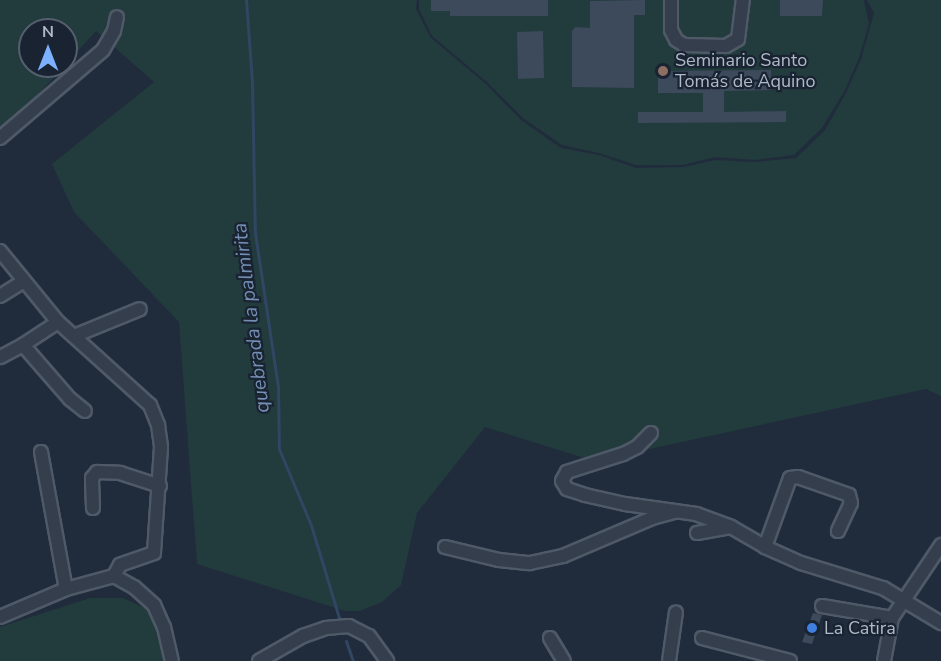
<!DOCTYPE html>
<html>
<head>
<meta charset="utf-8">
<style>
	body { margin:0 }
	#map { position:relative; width:941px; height:661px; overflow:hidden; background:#202c3c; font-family:"Nunito Sans",sans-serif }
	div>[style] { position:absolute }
	.green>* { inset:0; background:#223b3d }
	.stream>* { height:3px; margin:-1.5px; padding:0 1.5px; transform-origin:1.5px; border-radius:1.5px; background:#314663 }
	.building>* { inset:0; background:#3c4a5c }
	.roads { filter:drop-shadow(2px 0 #4f5967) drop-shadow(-2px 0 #4f5967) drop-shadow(0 2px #4f5967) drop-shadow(0 -2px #4f5967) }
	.minor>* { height:12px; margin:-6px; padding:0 6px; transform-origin:6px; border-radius:6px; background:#343e4c }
	.dots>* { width:16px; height:16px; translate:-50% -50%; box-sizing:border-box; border:3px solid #192331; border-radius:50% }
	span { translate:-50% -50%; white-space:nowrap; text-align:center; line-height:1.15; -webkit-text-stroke:4.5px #192331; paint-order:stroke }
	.poi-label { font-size:18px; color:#afb9c8 }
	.left { translate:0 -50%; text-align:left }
	.water-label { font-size:20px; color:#748fb3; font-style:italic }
	.north { position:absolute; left:18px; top:18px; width:60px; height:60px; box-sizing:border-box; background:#192331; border:2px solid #555f6d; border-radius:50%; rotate:0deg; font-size:16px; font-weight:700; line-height:24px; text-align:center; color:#afb9c8 }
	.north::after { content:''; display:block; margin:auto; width:21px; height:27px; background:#7db1ff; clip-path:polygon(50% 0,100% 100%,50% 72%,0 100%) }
</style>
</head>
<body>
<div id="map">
	<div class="green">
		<div style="clip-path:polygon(0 0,417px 0,416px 9px,430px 37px,486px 84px,521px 120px,561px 148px,599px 155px,636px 168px,684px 167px,715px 160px,755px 162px,796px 158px,825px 130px,846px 93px,861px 59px,874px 13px,867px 0,941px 0,941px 396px,926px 389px,594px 461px,485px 427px,417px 513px,401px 585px,382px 602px,360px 611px,345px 611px,197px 564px,179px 322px,74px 212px,52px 164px,154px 82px,96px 31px,66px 64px,66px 30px,30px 30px,30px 66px,64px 66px,0 136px)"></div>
		<div style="clip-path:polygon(419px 0,864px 0,869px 24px,859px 58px,844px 92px,822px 128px,794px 155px,755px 160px,715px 157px,683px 165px,636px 165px,599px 153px,562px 145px,523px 118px,488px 83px,432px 36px,419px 9px)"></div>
		<div style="clip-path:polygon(90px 598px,123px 598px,160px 615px,173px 661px,0 661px,0 627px)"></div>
	</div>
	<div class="stream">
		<div style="left:246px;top:0;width:82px;rotate:85.8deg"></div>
		<div style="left:252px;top:82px;width:151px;rotate:88.9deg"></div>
		<div style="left:255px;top:233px;width:155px;rotate:81.5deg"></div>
		<div style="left:278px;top:386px;width:63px;rotate:89.1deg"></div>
		<div style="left:279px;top:449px;width:82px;rotate:67.2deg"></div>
		<div style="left:311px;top:525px;width:100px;rotate:73.2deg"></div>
		<div style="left:346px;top:641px;width:21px;rotate:71deg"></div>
	</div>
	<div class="building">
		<div style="clip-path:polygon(431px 0,548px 0,548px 16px,450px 16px,450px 11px,431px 11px)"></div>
		<div style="clip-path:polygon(645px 0,645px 15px,634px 15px,634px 88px,572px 87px,572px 31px,575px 27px,590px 28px,590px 1px)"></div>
		<div style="clip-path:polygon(780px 0,823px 0,822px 16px,780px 16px)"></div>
		<div style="clip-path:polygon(543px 31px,544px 78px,518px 79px,517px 32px)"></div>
		<div style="clip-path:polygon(771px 70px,771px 90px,724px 91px,724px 112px,786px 111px,786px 122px,638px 123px,638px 112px,703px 112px,703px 93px,658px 93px,658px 71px)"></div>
		<div style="clip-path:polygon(813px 613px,822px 615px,812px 644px,802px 642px)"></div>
	</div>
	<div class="roads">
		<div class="minor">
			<div style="left:671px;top:0;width:30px;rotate:90deg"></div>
			<div style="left:671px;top:30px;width:11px;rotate:63deg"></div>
			<div style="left:676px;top:40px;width:9px;rotate:32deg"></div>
			<div style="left:684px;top:45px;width:42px;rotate:1.4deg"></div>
			<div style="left:726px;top:46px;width:14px;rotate:-30deg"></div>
			<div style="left:738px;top:39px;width:39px;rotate:-83deg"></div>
			<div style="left:0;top:138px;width:135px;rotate:-40.5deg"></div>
			<div style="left:103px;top:50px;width:22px;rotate:-60deg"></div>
			<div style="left:114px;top:31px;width:14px;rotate:-78deg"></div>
			<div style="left:0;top:251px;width:92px;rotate:50.8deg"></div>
			<div style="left:58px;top:322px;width:42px;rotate:146.7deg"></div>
			<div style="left:23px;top:345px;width:26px;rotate:152deg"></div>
			<div style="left:0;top:296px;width:28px;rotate:-32deg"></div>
			<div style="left:58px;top:322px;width:124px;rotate:42.1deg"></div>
			<div style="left:150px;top:405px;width:22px;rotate:68deg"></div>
			<div style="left:158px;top:425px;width:22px;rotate:82deg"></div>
			<div style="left:161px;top:447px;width:106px;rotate:93.8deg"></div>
			<div style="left:154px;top:553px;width:36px;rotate:161deg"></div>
			<div style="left:120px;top:565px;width:13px;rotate:119deg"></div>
			<div style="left:74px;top:336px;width:71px;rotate:-22.2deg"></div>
			<div style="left:23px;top:345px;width:72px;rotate:49deg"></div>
			<div style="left:70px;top:399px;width:19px;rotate:39deg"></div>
			<div style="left:651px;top:433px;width:20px;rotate:135deg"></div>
			<div style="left:637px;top:447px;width:16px;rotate:153deg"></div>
			<div style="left:623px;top:454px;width:59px;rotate:162.2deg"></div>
			<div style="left:567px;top:472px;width:10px;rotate:119deg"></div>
			<div style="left:562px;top:481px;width:9px;rotate:58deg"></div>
			<div style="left:567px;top:489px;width:19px;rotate:18deg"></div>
			<div style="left:585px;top:495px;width:41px;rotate:12.7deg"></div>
			<div style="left:625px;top:504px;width:72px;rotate:8deg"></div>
			<div style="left:696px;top:514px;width:37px;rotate:20deg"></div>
			<div style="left:731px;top:527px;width:39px;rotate:30deg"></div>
			<div style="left:765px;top:547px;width:39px;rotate:24deg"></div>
			<div style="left:801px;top:563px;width:86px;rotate:17deg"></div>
			<div style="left:883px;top:588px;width:68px;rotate:31.1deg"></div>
			<div style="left:41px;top:452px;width:139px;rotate:79.7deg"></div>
			<div style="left:93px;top:508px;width:30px;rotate:-92deg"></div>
			<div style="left:92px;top:478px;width:8px;rotate:-50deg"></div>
			<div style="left:97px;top:472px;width:23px;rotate:2deg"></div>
			<div style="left:120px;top:473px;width:42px;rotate:18deg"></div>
			<div style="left:697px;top:533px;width:34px;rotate:-10deg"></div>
			<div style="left:445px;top:547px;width:56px;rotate:13.5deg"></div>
			<div style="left:499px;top:560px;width:31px;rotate:6deg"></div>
			<div style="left:530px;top:563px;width:34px;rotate:-12deg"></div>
			<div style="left:563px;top:556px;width:97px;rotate:-23.1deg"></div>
			<div style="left:652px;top:518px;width:24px;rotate:-15deg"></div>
			<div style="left:765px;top:547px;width:73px;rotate:-70.1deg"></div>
			<div style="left:790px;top:478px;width:8px;rotate:-7deg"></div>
			<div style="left:798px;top:477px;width:54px;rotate:19.4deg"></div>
			<div style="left:849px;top:495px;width:8px;rotate:76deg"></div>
			<div style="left:851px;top:503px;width:31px;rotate:115deg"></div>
			<div style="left:822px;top:606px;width:71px;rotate:9.7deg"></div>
			<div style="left:0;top:617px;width:72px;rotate:-23deg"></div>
			<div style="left:66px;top:589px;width:50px;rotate:-15.2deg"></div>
			<div style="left:114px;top:576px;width:23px;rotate:29deg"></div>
			<div style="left:134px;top:587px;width:27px;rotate:42deg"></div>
			<div style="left:154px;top:605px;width:24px;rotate:66deg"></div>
			<div style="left:164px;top:627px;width:35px;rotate:77deg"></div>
			<div style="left:550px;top:638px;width:27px;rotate:59deg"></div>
			<div style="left:702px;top:638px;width:91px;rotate:14.6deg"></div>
			<div style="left:259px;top:661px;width:51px;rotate:-29.6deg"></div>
			<div style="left:303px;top:636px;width:24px;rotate:-19deg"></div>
			<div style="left:326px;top:628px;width:23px;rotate:-5deg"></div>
			<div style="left:349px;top:626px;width:22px;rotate:27deg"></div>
			<div style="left:369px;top:636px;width:31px;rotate:54deg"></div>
			<div style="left:669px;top:661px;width:49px;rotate:-81.9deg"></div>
			<div style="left:884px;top:661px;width:44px;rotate:-79.5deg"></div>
			<div style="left:892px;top:618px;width:88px;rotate:-56.1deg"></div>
		</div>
	</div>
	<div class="dots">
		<div style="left:663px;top:71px;background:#8d6e63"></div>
		<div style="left:812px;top:628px;background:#3f7fe0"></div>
	</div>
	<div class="poi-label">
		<span class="left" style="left:675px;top:71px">Seminario Santo<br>Tomás de Aquino</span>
		<span class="left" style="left:824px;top:628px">La Catira</span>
	</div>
	<div class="water-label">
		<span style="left:251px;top:318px;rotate:-97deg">quebrada la palmirita</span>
	</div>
	<div class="north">N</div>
</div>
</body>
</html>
